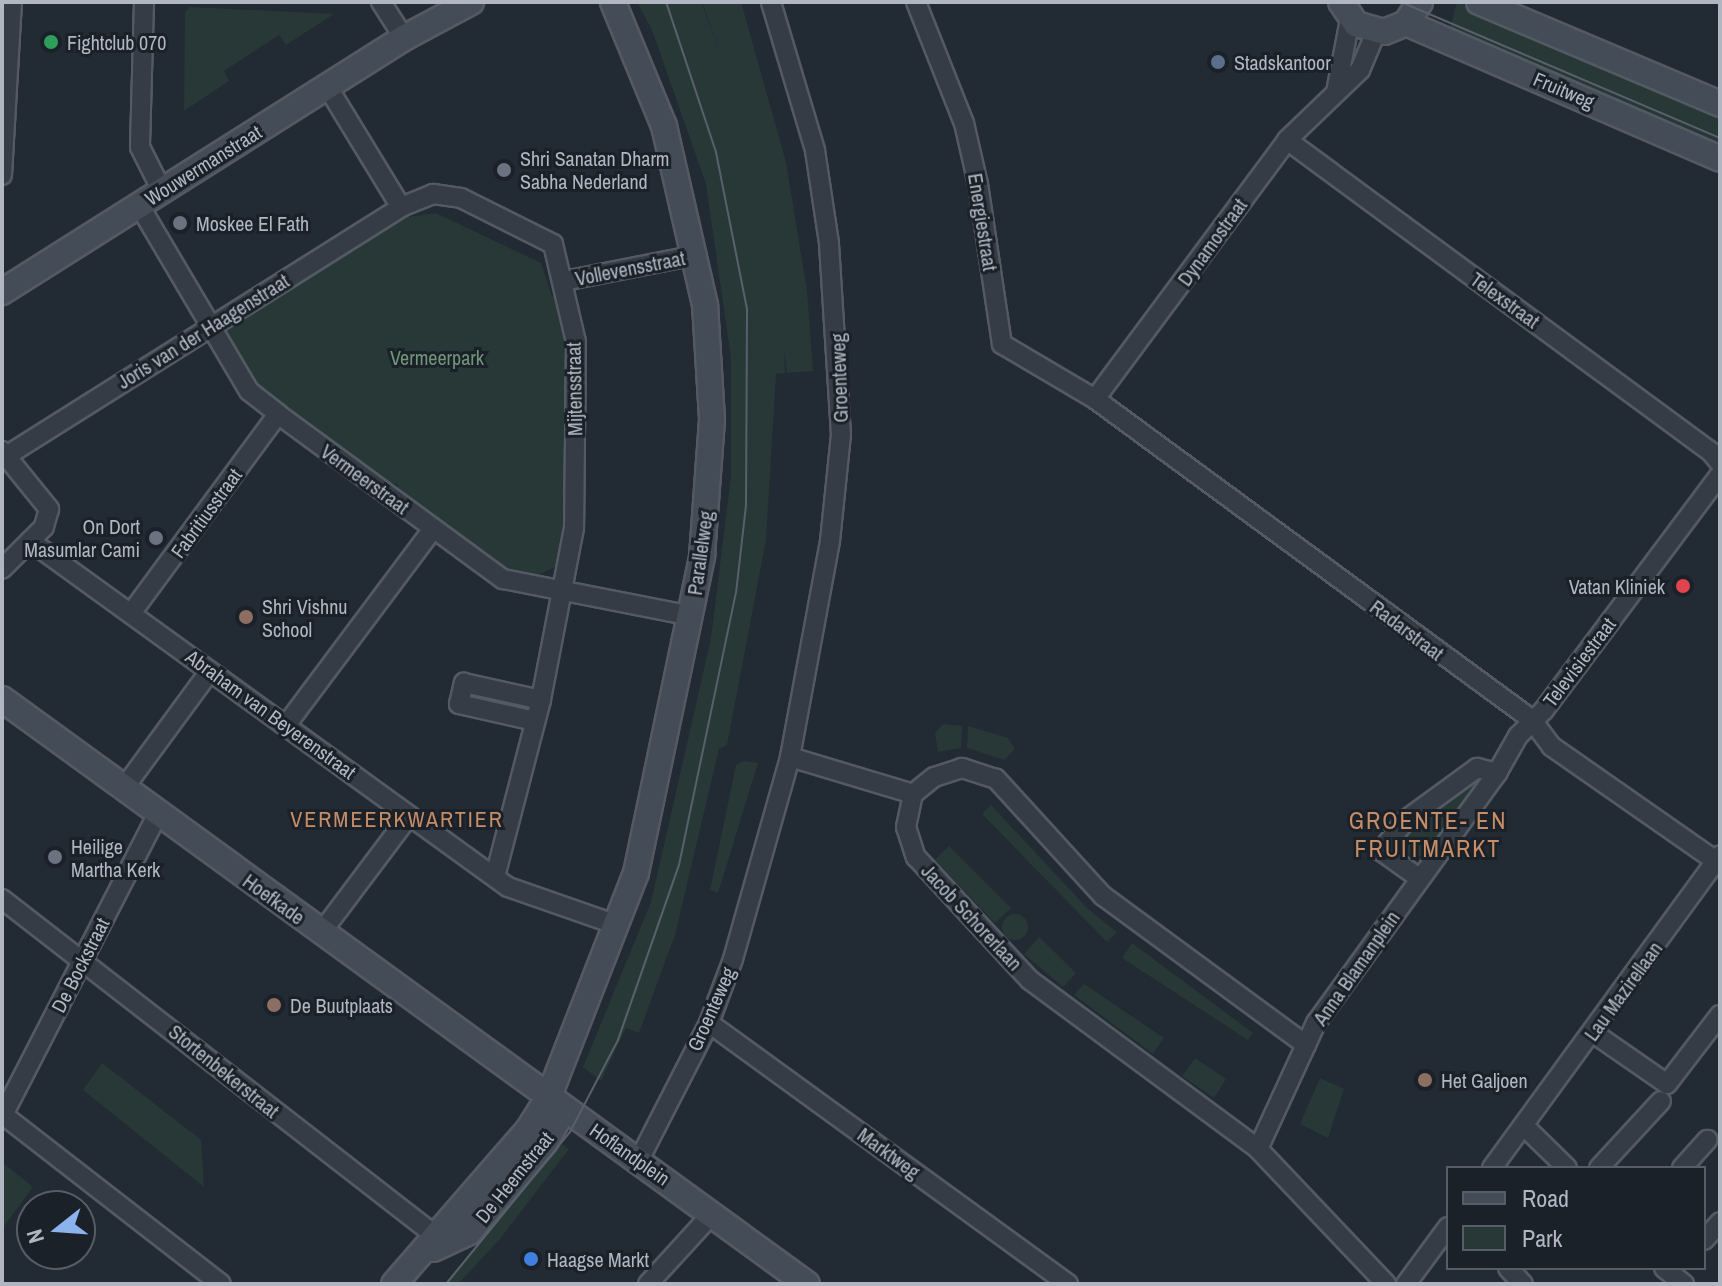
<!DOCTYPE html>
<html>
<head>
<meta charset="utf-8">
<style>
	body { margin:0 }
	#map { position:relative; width:1722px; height:1286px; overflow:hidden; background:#222a34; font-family:"Archivo Narrow",sans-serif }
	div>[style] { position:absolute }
	.green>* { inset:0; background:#273837 }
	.round { border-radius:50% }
	.roads { filter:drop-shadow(2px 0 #535a63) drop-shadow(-2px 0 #535a63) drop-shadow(0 2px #535a63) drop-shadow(0 -2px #535a63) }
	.street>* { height:18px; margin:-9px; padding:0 9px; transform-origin:9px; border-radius:9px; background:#353c45 }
	.secondary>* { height:24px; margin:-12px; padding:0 12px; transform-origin:12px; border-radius:12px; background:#444c57 }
	.tram>* { height:2px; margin:-1px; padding:0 1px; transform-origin:1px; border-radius:1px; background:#58606c }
	.dots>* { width:22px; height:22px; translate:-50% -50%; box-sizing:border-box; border:4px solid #1b2129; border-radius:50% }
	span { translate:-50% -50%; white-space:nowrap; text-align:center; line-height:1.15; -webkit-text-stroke:6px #1b2129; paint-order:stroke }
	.poi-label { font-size:20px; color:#b0b7c2 }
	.left { translate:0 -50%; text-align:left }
	.right { translate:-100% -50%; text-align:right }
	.street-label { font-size:20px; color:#b0b7c2 }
	.park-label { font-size:20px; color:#719578 }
	.neighbourhood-label { font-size:22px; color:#c68d67; letter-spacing:2px }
	.quarter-label { font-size:24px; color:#c68d67; letter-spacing:2px }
	.frame { position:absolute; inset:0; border:4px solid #b0b7c2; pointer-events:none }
	.legend { position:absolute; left:1446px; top:1166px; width:260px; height:104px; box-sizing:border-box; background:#1b2129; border:2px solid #575d66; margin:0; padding:10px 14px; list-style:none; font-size:24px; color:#b0b7c2 }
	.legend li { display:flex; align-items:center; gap:16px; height:40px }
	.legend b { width:40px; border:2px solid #575d66 }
	.north { position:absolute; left:16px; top:1190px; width:80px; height:80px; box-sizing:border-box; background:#1b2129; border:2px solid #575d66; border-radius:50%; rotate:253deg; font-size:22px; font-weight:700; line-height:32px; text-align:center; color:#b0b7c2 }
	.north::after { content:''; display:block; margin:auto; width:28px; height:36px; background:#8cb3eb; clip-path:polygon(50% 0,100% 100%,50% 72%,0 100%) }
</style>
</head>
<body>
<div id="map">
	<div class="green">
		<div style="clip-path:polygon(637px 2px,701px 2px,723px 60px,702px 2px,741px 2px,786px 162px,807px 291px,813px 371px,787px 373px,784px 352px,785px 373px,776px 374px,766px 540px,727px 745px,719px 749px,675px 935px,639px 1033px,626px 1028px,601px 1081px,583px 1067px,651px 902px,711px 638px,731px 476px,731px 358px,706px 184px,652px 30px)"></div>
		<div style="clip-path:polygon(1457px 2px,1720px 112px,1720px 150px,1450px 28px)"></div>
		<div style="clip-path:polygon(190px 7px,334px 14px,286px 45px,279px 35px,224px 71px,229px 81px,184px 111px,185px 12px)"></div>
		<div style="clip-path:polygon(436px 213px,541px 263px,552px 296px,557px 295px,566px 346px,565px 523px,555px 567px,536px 576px,506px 570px,396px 489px,399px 485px,386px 481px,257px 386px,223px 332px,402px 218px)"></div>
		<div style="clip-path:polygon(943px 724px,962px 726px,961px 748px,938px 752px,935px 733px)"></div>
		<div style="clip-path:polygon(968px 726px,1008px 738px,1015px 749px,1004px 760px,967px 748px)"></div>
		<div style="clip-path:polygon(744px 761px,758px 763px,718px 893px,710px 890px,736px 765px)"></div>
		<div style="clip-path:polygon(1475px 775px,1480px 781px,1424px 856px,1410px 857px,1402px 845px,1408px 826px)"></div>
		<div style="clip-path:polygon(991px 805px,1089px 910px,1117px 932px,1107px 942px,982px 814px)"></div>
		<div style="clip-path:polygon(949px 846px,1011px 908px,995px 923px,935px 860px)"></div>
		<div class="round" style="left:1002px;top:914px;width:26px;height:26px"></div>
		<div style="clip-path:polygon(1039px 937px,1076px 973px,1063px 987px,1024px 954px)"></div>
		<div style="clip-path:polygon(1132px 943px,1253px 1033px,1248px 1040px,1122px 958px)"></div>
		<div style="clip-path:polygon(1084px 984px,1164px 1038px,1153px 1054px,1074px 995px)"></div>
		<div style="clip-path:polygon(1195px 1058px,1226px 1079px,1214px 1098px,1182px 1076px)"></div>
		<div style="clip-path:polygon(102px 1063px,201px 1140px,204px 1187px,83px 1090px)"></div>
		<div style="clip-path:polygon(1320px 1078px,1344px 1089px,1328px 1138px,1300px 1124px)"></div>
		<div style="clip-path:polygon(562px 1144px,569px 1149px,500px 1239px,458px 1284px,446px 1284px)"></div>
		<div style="clip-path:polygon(2px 1162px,33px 1187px,2px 1229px)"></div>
	</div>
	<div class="roads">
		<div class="street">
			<div style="left:144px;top:2px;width:145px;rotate:91.6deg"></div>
			<div style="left:140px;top:147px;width:49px;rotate:63.4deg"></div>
			<div style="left:381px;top:2px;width:43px;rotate:57.4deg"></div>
			<div style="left:916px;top:2px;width:130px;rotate:68.4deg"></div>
			<div style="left:964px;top:123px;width:63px;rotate:77.1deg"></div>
			<div style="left:978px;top:184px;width:162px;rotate:81.5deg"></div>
			<div style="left:1002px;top:344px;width:108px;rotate:30.6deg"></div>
			<div style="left:1095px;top:399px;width:541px;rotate:36.28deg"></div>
			<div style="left:1531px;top:719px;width:34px;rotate:53deg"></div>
			<div style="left:1551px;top:746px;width:206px;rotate:34.9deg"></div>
			<div style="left:327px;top:86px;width:142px;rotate:58.6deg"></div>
			<div style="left:1336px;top:92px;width:74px;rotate:-79.1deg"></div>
			<div style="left:1287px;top:140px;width:526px;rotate:36.35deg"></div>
			<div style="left:1711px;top:452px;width:14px;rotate:51deg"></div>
			<div style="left:2px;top:175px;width:173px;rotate:-86.7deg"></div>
			<div style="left:139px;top:205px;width:216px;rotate:59.4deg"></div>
			<div style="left:249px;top:391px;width:37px;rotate:38deg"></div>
			<div style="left:278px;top:414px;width:279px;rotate:36.3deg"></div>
			<div style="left:503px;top:579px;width:192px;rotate:11.1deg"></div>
			<div style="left:564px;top:281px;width:135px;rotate:-11.1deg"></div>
			<div style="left:1095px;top:399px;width:322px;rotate:-53.4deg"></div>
			<div style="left:1287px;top:140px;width:101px;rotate:-43.8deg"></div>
			<div style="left:1360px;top:70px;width:41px;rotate:-67.2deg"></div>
			<div style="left:2px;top:451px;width:75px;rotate:51deg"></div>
			<div style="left:49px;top:509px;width:19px;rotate:106deg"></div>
			<div style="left:44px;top:527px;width:59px;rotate:135deg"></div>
			<div style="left:6px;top:456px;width:467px;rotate:-32.2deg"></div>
			<div style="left:401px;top:207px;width:35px;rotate:-22deg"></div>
			<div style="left:433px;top:194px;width:28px;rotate:8deg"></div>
			<div style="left:461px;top:198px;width:103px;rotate:26.6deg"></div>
			<div style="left:553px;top:244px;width:101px;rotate:76.8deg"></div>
			<div style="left:576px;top:342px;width:186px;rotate:90.6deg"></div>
			<div style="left:574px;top:528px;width:175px;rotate:100.9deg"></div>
			<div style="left:541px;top:700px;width:182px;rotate:104.6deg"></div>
			<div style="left:30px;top:541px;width:590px;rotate:35.9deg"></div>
			<div style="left:508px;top:887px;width:115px;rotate:19.2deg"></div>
			<div style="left:132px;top:612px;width:246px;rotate:-53.6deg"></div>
			<div style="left:535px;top:721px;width:78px;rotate:-167.4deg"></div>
			<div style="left:459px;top:704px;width:22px;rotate:-77deg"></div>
			<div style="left:464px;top:683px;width:79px;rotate:12.4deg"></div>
			<div style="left:287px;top:724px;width:244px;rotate:-53.2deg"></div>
			<div style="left:790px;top:757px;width:128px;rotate:16.7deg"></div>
			<div style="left:124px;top:788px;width:145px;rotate:-53.7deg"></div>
			<div style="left:1419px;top:878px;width:47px;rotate:-144.6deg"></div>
			<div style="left:1381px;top:851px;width:41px;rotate:-50.9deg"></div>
			<div style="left:1407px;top:819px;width:87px;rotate:-36.1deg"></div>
			<div style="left:1477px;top:768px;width:21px;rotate:14deg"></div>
			<div style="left:2px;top:899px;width:561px;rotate:37.83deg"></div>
			<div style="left:321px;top:933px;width:146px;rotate:-53.1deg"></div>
			<div style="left:709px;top:1023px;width:444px;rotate:36deg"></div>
			<div style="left:1592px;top:1032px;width:91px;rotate:34.7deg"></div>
			<div style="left:1667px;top:1084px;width:87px;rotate:-52.5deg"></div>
			<div style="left:1306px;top:1045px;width:252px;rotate:-143.7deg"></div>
			<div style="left:1103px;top:896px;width:159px;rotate:-132.4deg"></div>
			<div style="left:996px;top:779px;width:36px;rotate:-162deg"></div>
			<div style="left:962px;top:768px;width:29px;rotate:162deg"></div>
			<div style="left:934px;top:777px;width:27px;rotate:141deg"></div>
			<div style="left:913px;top:794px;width:34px;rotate:102deg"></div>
			<div style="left:906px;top:827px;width:32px;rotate:72deg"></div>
			<div style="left:916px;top:857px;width:168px;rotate:47.2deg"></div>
			<div style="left:1030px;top:980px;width:284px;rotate:36.5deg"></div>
			<div style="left:1258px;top:1149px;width:186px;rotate:46.5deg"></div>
			<div style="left:2px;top:1114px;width:277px;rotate:37.8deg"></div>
			<div style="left:2px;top:1117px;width:342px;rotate:-62.8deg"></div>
			<div style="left:1524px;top:1126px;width:60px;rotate:44.3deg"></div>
			<div style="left:1258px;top:1149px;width:139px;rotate:-65.3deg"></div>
			<div style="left:1316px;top:1023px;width:309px;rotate:-54.1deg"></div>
			<div style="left:1497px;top:773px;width:43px;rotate:-60.4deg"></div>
			<div style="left:1518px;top:736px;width:37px;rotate:-45deg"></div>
			<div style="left:1544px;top:710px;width:294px;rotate:-53.2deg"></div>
			<div style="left:639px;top:1160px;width:154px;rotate:-62.9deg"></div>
			<div style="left:709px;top:1023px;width:68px;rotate:-69.4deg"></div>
			<div style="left:733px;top:959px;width:210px;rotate:-74.2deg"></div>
			<div style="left:790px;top:757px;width:220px;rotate:-79.5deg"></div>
			<div style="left:830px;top:541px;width:107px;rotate:-84.1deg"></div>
			<div style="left:841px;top:435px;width:192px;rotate:-93.6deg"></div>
			<div style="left:829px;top:243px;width:94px;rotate:-98.6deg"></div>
			<div style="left:815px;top:150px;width:154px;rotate:-106.6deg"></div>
			<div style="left:1492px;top:1168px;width:387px;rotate:-53.9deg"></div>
			<div style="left:1599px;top:1168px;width:91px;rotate:-47.2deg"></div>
			<div style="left:1682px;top:1168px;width:38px;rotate:-48deg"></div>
			<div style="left:1704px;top:1240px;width:24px;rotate:-48deg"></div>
			<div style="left:1508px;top:1268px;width:22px;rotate:47deg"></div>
			<div style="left:1664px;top:1268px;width:26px;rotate:39deg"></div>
			<div style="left:648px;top:1284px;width:95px;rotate:-47.6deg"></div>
			<div style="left:1406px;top:1284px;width:71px;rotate:-53.6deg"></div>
		</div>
		<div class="secondary">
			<div style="left:1341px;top:2px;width:27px;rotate:56deg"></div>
			<div style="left:1356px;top:24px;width:29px;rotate:16deg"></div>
			<div style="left:1384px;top:32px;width:24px;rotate:-22deg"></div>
			<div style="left:1406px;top:23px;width:25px;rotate:-56deg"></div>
			<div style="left:1479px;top:2px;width:262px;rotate:22.9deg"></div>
			<div style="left:1406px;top:23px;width:342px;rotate:23.4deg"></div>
			<div style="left:2px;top:292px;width:476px;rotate:-32.3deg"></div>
			<div style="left:404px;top:38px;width:76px;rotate:-28.2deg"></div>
			<div style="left:2px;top:699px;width:995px;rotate:36.01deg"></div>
			<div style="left:433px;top:1249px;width:40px;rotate:-25deg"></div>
			<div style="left:469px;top:1232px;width:118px;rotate:-49.8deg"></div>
			<div style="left:545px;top:1142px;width:39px;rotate:-60deg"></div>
			<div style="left:394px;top:1284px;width:204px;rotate:-49deg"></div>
			<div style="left:528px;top:1130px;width:40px;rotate:-58deg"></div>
			<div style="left:549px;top:1096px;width:239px;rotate:-68.7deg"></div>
			<div style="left:636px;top:873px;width:324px;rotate:-78.2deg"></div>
			<div style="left:702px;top:556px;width:137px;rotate:-85.8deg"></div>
			<div style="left:712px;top:419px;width:114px;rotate:-93.5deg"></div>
			<div style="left:705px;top:305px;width:184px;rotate:-102.9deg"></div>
			<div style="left:664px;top:126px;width:134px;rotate:-112.4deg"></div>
		</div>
	</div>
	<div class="tram">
		<div style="left:1401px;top:2px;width:347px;rotate:23.1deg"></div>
		<div style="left:446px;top:1284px;width:196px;rotate:-50.8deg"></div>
		<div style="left:570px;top:1132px;width:104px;rotate:-62.4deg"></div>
		<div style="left:618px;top:1040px;width:185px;rotate:-70.8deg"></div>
		<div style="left:679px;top:865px;width:278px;rotate:-78.2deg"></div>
		<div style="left:736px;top:593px;width:89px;rotate:-83.5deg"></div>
		<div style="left:746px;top:505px;width:196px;rotate:-89.7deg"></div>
		<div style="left:747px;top:309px;width:160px;rotate:-101.2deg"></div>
		<div style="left:716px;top:152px;width:158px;rotate:-108.4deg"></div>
	</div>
	<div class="dots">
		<div style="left:51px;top:42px;background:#2e9e5b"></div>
		<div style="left:1218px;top:62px;background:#5c6f8a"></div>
		<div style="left:504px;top:170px;background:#6b7280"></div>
		<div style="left:180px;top:223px;background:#6b7280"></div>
		<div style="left:156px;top:538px;background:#6b7280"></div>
		<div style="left:1683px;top:586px;background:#e0444e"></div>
		<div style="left:246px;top:617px;background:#8d6e63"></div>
		<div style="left:55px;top:857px;background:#6b7280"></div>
		<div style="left:274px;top:1005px;background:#8d6e63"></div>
		<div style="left:1425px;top:1080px;background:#8d6e63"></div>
		<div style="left:531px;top:1259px;background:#3f7fe0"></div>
	</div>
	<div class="poi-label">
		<span class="left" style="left:67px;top:42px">Fightclub 070</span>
		<span class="left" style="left:1234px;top:62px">Stadskantoor</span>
		<span class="left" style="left:520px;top:170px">Shri Sanatan Dharm<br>Sabha Nederland</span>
		<span class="left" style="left:196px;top:223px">Moskee El Fath</span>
		<span class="right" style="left:140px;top:538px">On Dort<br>Masumlar Cami</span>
		<span class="right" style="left:1665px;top:586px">Vatan Kliniek</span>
		<span class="left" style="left:262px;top:618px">Shri Vishnu<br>School</span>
		<span class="left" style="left:71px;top:858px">Heilige<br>Martha Kerk</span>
		<span class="left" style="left:290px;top:1005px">De Buutplaats</span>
		<span class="left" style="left:1441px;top:1080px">Het Galjoen</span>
		<span class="left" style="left:547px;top:1259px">Haagse Markt</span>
	</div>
	<div class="street-label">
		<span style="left:1564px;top:90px;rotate:23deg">Fruitweg</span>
		<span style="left:203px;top:165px;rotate:-32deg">Wouwermanstraat</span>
		<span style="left:983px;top:222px;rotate:81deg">Energiestraat</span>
		<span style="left:1212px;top:242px;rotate:-54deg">Dynamostraat</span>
		<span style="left:630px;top:268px;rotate:-11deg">Vollevensstraat</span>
		<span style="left:1505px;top:300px;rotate:36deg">Telexstraat</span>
		<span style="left:203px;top:331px;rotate:-32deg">Joris van der Haagenstraat</span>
		<span style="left:839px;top:378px;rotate:-92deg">Groenteweg</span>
		<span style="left:574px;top:389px;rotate:-91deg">Mijtensstraat</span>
		<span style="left:365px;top:479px;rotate:36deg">Vermeerstraat</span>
		<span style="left:206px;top:513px;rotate:-54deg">Fabritiusstraat</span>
		<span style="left:700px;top:553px;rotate:-82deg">Parallelweg</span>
		<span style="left:1407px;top:630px;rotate:37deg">Radarstraat</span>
		<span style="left:1579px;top:662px;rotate:-53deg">Televisiestraat</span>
		<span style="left:271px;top:714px;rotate:36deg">Abraham van Beyerenstraat</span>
		<span style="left:274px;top:899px;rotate:36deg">Hoefkade</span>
		<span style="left:972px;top:917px;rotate:47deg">Jacob Schorerlaan</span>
		<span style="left:80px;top:965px;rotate:-63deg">De Bockstraat</span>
		<span style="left:1356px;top:968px;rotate:-55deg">Anna Blamanplein</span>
		<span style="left:1623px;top:991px;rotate:-54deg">Lau Mazirellaan</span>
		<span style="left:711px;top:1009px;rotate:-66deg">Groenteweg</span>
		<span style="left:224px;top:1071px;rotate:39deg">Stortenbekerstraat</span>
		<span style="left:889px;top:1153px;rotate:36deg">Marktweg</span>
		<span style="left:630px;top:1154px;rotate:35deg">Hoflandplein</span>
		<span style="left:514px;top:1177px;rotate:-51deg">De Heemstraat</span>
	</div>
	<div class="park-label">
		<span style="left:437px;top:357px">Vermeerpark</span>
	</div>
	<div class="neighbourhood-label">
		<span style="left:397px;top:820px">VERMEERKWARTIER</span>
	</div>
	<div class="quarter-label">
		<span style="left:1428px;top:835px">GROENTE- EN<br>FRUITMARKT</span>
	</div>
	<div class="frame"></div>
	<ul class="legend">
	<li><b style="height:10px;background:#444c57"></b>Road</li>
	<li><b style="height:22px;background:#273837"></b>Park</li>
	</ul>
	<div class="north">N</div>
</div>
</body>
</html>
